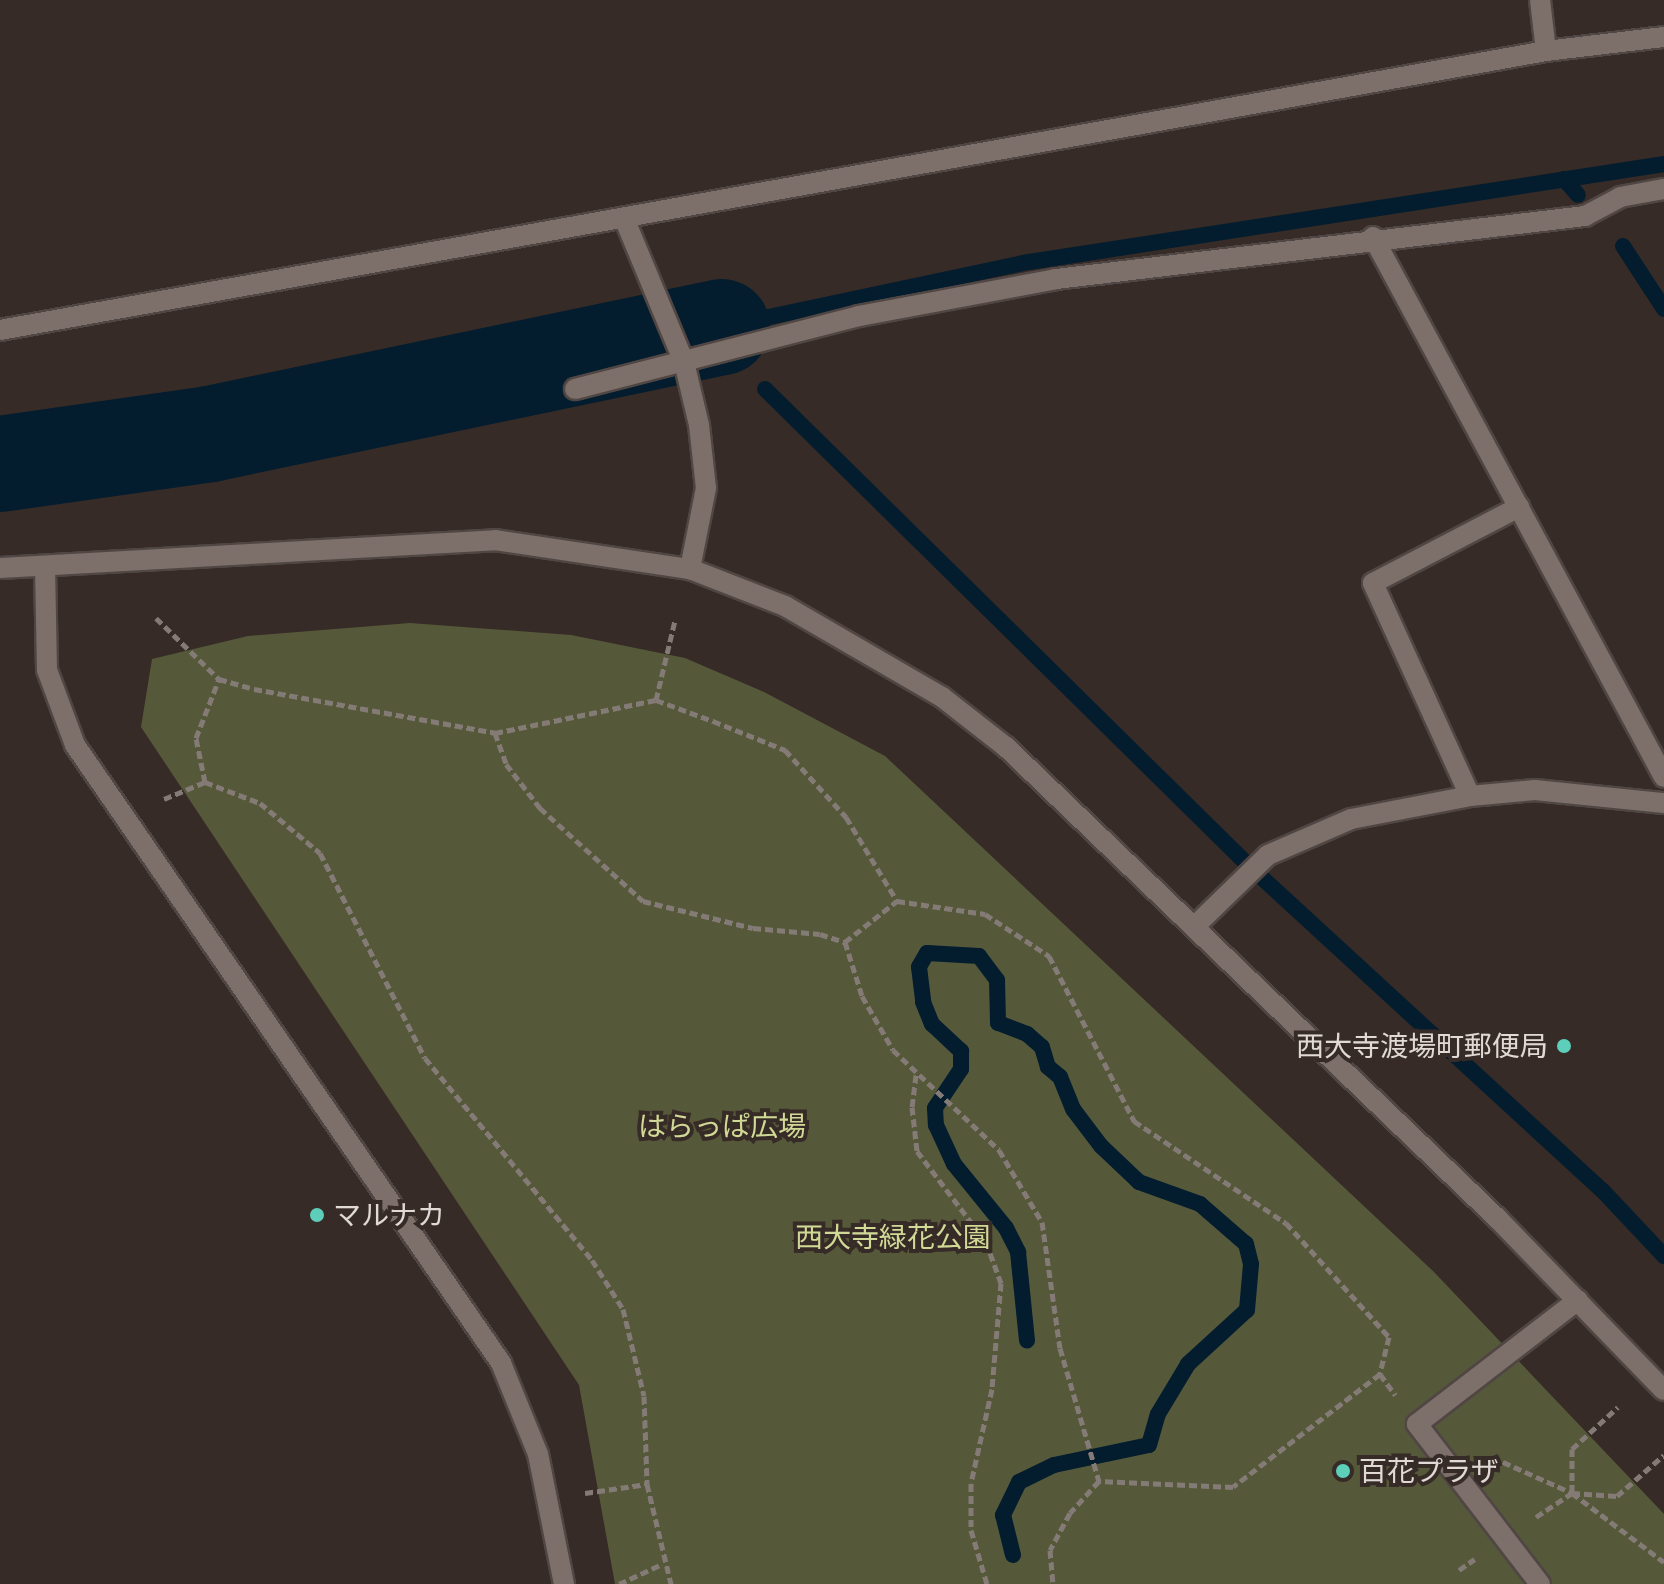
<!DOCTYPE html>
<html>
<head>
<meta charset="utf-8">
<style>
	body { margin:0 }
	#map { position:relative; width:1664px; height:1584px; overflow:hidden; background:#362b26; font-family:"Space Grotesk","Noto Sans JP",sans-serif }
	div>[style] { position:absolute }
	.green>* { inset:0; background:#55593a }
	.stream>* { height:16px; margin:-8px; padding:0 8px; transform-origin:8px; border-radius:8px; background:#031d2f }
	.river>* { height:96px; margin:-48px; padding:0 48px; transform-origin:48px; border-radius:48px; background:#031d2f }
	.path>* { height:5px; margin-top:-2.5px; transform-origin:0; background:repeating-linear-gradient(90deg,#847a76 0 8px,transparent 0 12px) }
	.roads { filter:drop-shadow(2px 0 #504643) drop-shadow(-2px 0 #504643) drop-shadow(0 2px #504643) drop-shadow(0 -2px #504643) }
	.service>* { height:20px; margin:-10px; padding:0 10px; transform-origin:10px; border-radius:10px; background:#7d706a }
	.minor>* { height:20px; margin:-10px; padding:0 10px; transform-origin:10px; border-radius:10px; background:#7d706a }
	.tertiary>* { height:20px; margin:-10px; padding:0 10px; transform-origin:10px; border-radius:10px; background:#7d706a }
	.dots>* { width:22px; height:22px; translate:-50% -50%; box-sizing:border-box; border:4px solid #362b26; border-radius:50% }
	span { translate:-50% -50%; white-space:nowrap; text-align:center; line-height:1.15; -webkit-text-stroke:8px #362b26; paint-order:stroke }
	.poi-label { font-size:28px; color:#e0d9d6 }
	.right { translate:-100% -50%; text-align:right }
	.left { translate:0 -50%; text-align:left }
	.park-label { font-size:28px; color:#d0d995 }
</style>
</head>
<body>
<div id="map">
	<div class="green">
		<div style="clip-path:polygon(410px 623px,571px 635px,685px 658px,764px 692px,885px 756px,1434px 1272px,1664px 1514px,1664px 1584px,615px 1584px,579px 1385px,141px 727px,152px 659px,248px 636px)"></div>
	</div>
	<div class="stream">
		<div style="left:1564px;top:179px;width:21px;rotate:49deg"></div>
		<div style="left:1623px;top:246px;width:75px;rotate:56.9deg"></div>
		<div style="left:722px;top:327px;width:314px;rotate:-12deg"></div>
		<div style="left:1029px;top:262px;width:643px;rotate:-8.77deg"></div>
		<div style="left:765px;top:389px;width:675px;rotate:44.58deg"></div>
		<div style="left:1246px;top:863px;width:483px;rotate:42.6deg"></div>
		<div style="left:1602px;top:1190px;width:91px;rotate:46.8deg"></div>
		<div style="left:1013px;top:1555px;width:41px;rotate:-104deg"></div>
		<div style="left:1003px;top:1515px;width:37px;rotate:-64deg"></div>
		<div style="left:1019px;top:1482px;width:39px;rotate:-26deg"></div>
		<div style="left:1054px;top:1465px;width:97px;rotate:-11.9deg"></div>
		<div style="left:1149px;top:1445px;width:32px;rotate:-74deg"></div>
		<div style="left:1158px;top:1414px;width:58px;rotate:-59deg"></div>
		<div style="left:1188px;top:1364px;width:80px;rotate:-42.5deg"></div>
		<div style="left:1247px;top:1310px;width:46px;rotate:-85deg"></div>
		<div style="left:1251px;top:1264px;width:21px;rotate:-104deg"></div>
		<div style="left:1246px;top:1244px;width:61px;rotate:-139deg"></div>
		<div style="left:1200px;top:1204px;width:65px;rotate:-160.2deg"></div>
		<div style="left:1139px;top:1182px;width:52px;rotate:-136.5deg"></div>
		<div style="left:1101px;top:1146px;width:46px;rotate:-127.1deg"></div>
		<div style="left:1073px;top:1109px;width:35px;rotate:-112deg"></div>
		<div style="left:1060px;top:1077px;width:16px;rotate:-140deg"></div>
		<div style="left:1048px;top:1067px;width:21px;rotate:-107deg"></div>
		<div style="left:1042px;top:1047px;width:20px;rotate:-139deg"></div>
		<div style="left:1027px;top:1034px;width:31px;rotate:-159deg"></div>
		<div style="left:998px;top:1023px;width:43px;rotate:-91.3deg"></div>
		<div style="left:997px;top:980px;width:30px;rotate:-127deg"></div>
		<div style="left:979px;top:956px;width:52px;rotate:-176.7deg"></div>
		<div style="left:927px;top:953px;width:16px;rotate:120deg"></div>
		<div style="left:919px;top:967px;width:35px;rotate:83deg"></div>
		<div style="left:923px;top:1002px;width:24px;rotate:68deg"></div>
		<div style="left:932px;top:1024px;width:40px;rotate:43deg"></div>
		<div style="left:961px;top:1051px;width:18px;rotate:90deg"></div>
		<div style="left:961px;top:1069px;width:47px;rotate:123.7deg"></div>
		<div style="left:935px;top:1108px;width:17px;rotate:87deg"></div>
		<div style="left:936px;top:1125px;width:43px;rotate:65.2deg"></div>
		<div style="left:954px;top:1164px;width:82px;rotate:50.9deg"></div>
		<div style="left:1006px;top:1228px;width:27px;rotate:63deg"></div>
		<div style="left:1018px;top:1252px;width:89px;rotate:84.2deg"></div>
	</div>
	<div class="river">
		<div style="left:0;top:464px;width:212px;rotate:-8.1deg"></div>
		<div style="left:210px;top:434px;width:523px;rotate:-11.8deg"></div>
	</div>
	<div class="path">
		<div style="left:156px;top:618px;width:88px;rotate:44.1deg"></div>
		<div style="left:219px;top:679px;width:36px;rotate:16deg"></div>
		<div style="left:254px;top:689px;width:245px;rotate:10.3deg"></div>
		<div style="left:495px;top:733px;width:164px;rotate:-11.6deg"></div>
		<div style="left:656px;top:700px;width:61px;rotate:20.2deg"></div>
		<div style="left:713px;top:721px;width:78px;rotate:21.9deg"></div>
		<div style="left:785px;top:750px;width:91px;rotate:47.7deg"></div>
		<div style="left:846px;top:817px;width:98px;rotate:58.7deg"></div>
		<div style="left:897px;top:901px;width:89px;rotate:8.4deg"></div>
		<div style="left:985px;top:914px;width:77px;rotate:33.3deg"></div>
		<div style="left:1049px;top:956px;width:186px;rotate:62.7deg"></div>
		<div style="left:1134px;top:1121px;width:183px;rotate:33.9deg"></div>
		<div style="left:1286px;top:1223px;width:154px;rotate:47.9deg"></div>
		<div style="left:1389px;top:1337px;width:38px;rotate:104deg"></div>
		<div style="left:1380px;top:1374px;width:185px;rotate:142.5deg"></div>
		<div style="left:1233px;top:1487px;width:134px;rotate:-177.4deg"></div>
		<div style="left:1099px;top:1481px;width:43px;rotate:132.2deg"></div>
		<div style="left:1070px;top:1513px;width:42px;rotate:118.4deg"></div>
		<div style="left:1050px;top:1550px;width:34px;rotate:85deg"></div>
		<div style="left:656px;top:700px;width:82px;rotate:-76.6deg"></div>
		<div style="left:495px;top:733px;width:33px;rotate:70deg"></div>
		<div style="left:506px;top:764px;width:56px;rotate:52.3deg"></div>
		<div style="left:540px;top:808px;width:139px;rotate:42.1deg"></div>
		<div style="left:643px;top:901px;width:113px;rotate:13.8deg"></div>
		<div style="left:753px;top:928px;width:67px;rotate:5.1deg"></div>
		<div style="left:820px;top:934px;width:26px;rotate:18deg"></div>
		<div style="left:845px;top:942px;width:57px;rotate:72.5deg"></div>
		<div style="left:862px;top:996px;width:62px;rotate:60.1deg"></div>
		<div style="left:893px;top:1050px;width:146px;rotate:43.3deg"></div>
		<div style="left:999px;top:1150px;width:84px;rotate:59.2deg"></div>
		<div style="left:1042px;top:1222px;width:127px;rotate:81.9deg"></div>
		<div style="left:1060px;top:1348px;width:139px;rotate:73.7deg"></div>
		<div style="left:205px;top:782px;width:45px;rotate:-101.6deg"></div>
		<div style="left:196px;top:738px;width:63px;rotate:-68.7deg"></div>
		<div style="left:164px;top:799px;width:44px;rotate:-22.5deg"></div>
		<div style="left:205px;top:782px;width:59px;rotate:20.9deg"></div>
		<div style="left:260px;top:803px;width:78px;rotate:39.8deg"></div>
		<div style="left:320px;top:853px;width:230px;rotate:62.9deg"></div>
		<div style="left:425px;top:1058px;width:262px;rotate:50.4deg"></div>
		<div style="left:592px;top:1260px;width:58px;rotate:57.7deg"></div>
		<div style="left:623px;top:1309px;width:89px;rotate:76.4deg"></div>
		<div style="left:644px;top:1396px;width:88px;rotate:88deg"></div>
		<div style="left:647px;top:1484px;width:103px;rotate:76.5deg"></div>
		<div style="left:845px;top:942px;width:66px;rotate:-38.3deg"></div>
		<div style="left:916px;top:1075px;width:32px;rotate:97deg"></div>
		<div style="left:912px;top:1107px;width:44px;rotate:83.5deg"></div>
		<div style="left:917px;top:1151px;width:114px;rotate:52.8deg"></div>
		<div style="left:986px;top:1242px;width:44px;rotate:69.9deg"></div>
		<div style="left:1001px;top:1283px;width:106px;rotate:94.9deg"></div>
		<div style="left:992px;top:1389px;width:96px;rotate:102.6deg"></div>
		<div style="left:971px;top:1483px;width:47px;rotate:90deg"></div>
		<div style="left:971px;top:1530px;width:56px;rotate:73.5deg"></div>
		<div style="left:1380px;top:1374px;width:26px;rotate:54deg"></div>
		<div style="left:1492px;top:1457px;width:88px;rotate:24.2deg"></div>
		<div style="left:1572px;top:1493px;width:115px;rotate:36.9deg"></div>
		<div style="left:585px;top:1493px;width:63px;rotate:-8.3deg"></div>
		<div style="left:1572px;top:1493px;width:44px;rotate:-90deg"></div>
		<div style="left:1572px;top:1449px;width:62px;rotate:-42.4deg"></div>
		<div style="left:1536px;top:1517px;width:43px;rotate:-33.7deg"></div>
		<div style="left:1572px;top:1493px;width:45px;rotate:3.8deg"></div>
		<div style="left:1617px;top:1496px;width:62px;rotate:-41.1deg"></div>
		<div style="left:1459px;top:1570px;width:19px;rotate:-35deg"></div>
		<div style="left:619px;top:1584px;width:47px;rotate:-24.9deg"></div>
	</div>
	<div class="roads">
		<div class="service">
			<div style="left:1540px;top:1584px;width:202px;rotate:-127.6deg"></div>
			<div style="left:1417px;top:1424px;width:203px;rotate:-37.6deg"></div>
		</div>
		<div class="minor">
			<div style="left:1540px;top:0;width:51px;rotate:83.3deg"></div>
			<div style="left:1373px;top:237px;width:613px;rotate:61.68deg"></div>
			<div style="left:0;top:330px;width:1571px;rotate:-10.23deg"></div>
			<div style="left:1546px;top:51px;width:119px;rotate:-6.8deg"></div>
			<div style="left:575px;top:389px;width:293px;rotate:-14.4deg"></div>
			<div style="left:859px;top:316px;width:200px;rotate:-10.6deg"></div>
			<div style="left:1056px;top:279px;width:533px;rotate:-6.79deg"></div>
			<div style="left:1585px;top:216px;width:40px;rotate:-28deg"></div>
			<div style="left:1620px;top:197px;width:45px;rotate:-10.3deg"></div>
			<div style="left:45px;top:566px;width:104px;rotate:88.9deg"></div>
			<div style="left:47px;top:670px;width:80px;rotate:69.5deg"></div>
			<div style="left:75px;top:745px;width:751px;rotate:55.42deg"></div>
			<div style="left:501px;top:1363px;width:98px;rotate:67.9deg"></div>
			<div style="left:538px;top:1454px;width:133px;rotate:78.7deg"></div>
			<div style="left:1470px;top:796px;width:234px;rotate:-114.5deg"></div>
			<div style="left:1373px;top:583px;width:165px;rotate:-27.5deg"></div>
			<div style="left:1194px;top:927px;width:103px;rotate:-44.2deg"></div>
			<div style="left:1268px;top:855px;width:90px;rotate:-23.4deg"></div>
			<div style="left:1351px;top:819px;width:121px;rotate:-10.9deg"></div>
			<div style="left:1470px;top:796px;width:65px;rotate:-5.3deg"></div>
			<div style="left:1535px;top:790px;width:130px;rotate:5.8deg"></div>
		</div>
		<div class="tertiary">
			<div style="left:624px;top:218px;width:156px;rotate:67.4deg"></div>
			<div style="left:684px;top:362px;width:65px;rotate:76.6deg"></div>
			<div style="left:699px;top:425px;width:63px;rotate:83.7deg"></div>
			<div style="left:706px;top:488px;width:83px;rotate:101.2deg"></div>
			<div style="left:0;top:568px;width:496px;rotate:-3.2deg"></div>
			<div style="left:495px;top:540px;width:197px;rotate:8.5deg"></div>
			<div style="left:690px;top:569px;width:102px;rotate:21.3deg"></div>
			<div style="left:785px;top:606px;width:181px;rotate:30.1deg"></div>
			<div style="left:942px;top:697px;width:81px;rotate:38deg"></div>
			<div style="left:1006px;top:747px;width:682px;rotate:43.81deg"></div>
			<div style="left:1498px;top:1219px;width:238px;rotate:45.9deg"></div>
		</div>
	</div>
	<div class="dots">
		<div style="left:1564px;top:1046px;background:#5dceb9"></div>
		<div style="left:317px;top:1215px;background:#5dceb9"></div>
		<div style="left:1343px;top:1471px;background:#5dceb9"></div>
	</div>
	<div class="poi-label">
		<span class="right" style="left:1548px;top:1046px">西大寺渡場町郵便局</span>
		<span class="left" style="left:333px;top:1215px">マルナカ</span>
		<span class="left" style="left:1359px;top:1471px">百花プラザ</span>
	</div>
	<div class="park-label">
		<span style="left:722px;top:1126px">はらっぱ広場</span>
		<span style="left:893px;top:1237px">西大寺緑花公園</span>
	</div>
</div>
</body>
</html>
